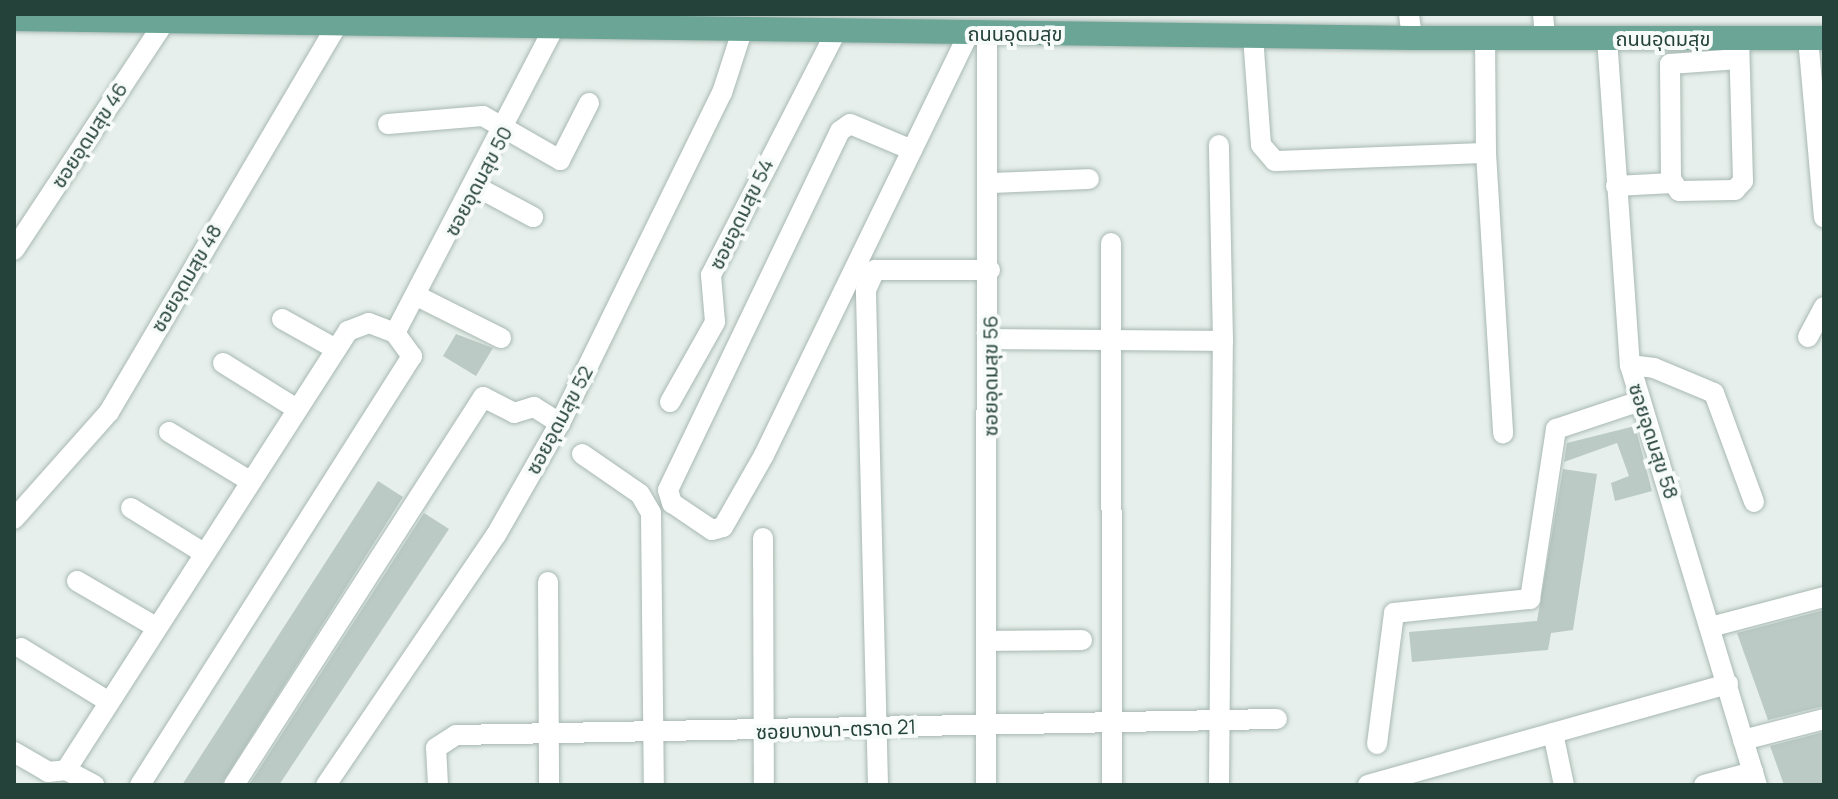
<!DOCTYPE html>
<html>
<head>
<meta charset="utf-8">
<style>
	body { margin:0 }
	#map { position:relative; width:1838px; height:799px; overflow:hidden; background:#e6efeb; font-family:Manrope,"Noto Sans Thai",sans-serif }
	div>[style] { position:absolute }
	.building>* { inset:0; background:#bbcac4 }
	.roads { filter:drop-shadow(0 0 2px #a8b8b2) drop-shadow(0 0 2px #a8b8b2) }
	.minor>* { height:20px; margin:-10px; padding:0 10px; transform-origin:10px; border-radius:10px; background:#fff }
	.major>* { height:24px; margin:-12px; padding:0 12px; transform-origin:12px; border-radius:12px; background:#6aa596 }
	span { translate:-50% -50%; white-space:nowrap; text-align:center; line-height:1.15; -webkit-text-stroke:8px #f7fbf9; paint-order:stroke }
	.street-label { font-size:20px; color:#24423a }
	.frame { position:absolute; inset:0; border:16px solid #24423a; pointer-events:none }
</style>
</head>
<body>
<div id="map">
	<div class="building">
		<i style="clip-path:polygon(456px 334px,493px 348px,476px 376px,443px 356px)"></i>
		<i style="clip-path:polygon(1635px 426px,1652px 491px,1615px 501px,1611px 483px,1629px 476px,1617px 443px,1564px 462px,1567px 443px)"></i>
		<i style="clip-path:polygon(1563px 469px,1597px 474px,1573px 630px,1551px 633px,1548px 650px,1412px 662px,1409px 632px,1537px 621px)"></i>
		<i style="clip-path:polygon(378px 481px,403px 497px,221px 785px,182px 785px)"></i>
		<i style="clip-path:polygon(424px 513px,449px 529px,279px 785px,249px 785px)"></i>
		<i style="clip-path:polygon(1824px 610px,1824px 706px,1768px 720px,1737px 633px)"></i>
		<i style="clip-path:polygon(1824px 732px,1824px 785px,1784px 785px,1770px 746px)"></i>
	</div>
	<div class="roads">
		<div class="minor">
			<i style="left:1409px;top:14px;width:24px;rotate:83deg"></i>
			<i style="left:1543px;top:14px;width:24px;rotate:85deg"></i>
			<i style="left:1253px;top:36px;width:109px;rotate:85.8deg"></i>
			<i style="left:1261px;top:145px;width:21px;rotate:49deg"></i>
			<i style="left:1275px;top:161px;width:211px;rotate:-2.2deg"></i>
			<i style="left:1486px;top:153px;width:115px;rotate:-90.5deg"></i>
			<i style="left:1607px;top:38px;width:328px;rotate:86deg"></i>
			<i style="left:1630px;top:365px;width:439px;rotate:73.2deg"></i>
			<i style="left:1739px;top:38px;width:143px;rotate:88.4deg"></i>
			<i style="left:1743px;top:181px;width:12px;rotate:132deg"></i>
			<i style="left:1735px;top:190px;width:56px;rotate:179deg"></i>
			<i style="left:1679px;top:191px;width:14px;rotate:-124deg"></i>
			<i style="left:1671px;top:179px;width:115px;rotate:-90.5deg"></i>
			<i style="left:1670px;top:64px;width:69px;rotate:-4.1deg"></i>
			<i style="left:1808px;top:38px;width:180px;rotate:84.9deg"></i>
			<i style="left:388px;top:124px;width:95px;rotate:-4.8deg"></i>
			<i style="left:483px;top:116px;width:89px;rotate:29.7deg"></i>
			<i style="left:560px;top:160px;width:64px;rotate:-63deg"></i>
			<i style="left:912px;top:150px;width:67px;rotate:-157.2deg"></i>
			<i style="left:850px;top:124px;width:12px;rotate:145deg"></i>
			<i style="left:840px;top:131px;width:398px;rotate:115.6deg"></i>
			<i style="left:668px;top:490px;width:14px;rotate:73deg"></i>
			<i style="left:672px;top:503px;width:48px;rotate:34deg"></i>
			<i style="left:712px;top:530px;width:11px;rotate:-15deg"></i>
			<i style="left:723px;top:527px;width:83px;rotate:-60.3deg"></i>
			<i style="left:764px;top:455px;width:469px;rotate:-64.1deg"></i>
			<i style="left:1486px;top:153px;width:281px;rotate:86.5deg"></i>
			<i style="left:990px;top:183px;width:99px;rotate:-2.3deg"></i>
			<i style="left:475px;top:186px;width:66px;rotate:28.1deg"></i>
			<i style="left:1616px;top:186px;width:56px;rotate:-3.1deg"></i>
			<i style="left:1111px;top:243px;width:542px;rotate:89.89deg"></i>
			<i style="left:14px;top:250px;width:274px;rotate:-56.6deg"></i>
			<i style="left:417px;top:296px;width:94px;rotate:26.6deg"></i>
			<i style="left:282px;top:319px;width:62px;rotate:29.1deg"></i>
			<i style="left:395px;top:333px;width:346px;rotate:-62.5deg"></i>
			<i style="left:1808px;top:337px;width:34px;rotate:-62deg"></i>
			<i style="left:991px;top:339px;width:232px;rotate:0.5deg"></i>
			<i style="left:1223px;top:341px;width:196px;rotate:-91.2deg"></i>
			<i style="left:223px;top:363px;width:87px;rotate:31.9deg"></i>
			<i style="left:1630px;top:365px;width:24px;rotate:7deg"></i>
			<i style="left:1654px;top:368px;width:65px;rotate:22.6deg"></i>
			<i style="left:1714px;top:393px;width:116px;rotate:69.8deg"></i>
			<i style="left:670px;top:402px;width:92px;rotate:-60.6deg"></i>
			<i style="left:715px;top:322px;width:47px;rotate:-94.9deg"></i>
			<i style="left:711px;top:275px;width:276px;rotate:-62.8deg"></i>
			<i style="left:169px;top:432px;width:95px;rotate:31.2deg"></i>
			<i style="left:582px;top:454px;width:70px;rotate:34.6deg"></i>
			<i style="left:640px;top:494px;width:22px;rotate:60deg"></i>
			<i style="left:651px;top:513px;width:272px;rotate:89.4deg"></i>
			<i style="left:131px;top:508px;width:86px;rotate:31.7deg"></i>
			<i style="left:14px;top:519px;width:143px;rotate:-48.4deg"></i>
			<i style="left:109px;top:412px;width:453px;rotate:-59.5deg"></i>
			<i style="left:763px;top:538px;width:247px;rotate:89.8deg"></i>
			<i style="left:77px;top:581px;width:91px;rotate:30.2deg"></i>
			<i style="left:548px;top:582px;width:203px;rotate:89.7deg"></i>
			<i style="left:1714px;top:626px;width:114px;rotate:-14.8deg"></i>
			<i style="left:989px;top:641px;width:93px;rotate:-0.6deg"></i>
			<i style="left:21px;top:648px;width:103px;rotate:31.5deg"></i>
			<i style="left:1553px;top:733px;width:53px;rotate:78.1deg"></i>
			<i style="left:1743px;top:740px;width:84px;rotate:-14.5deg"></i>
			<i style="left:1377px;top:744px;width:132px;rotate:-82.6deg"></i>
			<i style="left:1394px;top:613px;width:137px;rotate:-5.9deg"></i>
			<i style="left:1530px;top:599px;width:172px;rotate:-81.3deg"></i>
			<i style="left:1556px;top:429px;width:89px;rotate:-18.4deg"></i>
			<i style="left:14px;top:752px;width:39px;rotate:30deg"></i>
			<i style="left:48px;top:772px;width:18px;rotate:-6deg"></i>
			<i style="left:66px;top:770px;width:522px;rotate:-57.28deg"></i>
			<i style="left:348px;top:331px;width:22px;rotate:-21deg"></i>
			<i style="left:369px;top:323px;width:28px;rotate:21deg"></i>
			<i style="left:395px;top:333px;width:29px;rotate:54deg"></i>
			<i style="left:412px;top:356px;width:508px;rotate:122.38deg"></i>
			<i style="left:66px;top:770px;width:32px;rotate:28deg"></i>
			<i style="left:234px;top:785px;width:461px;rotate:-57.3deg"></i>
			<i style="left:483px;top:397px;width:35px;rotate:27deg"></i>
			<i style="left:514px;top:413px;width:21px;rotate:-17deg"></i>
			<i style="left:534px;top:407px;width:31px;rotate:32deg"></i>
			<i style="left:326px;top:785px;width:302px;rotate:-55.8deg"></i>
			<i style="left:496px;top:535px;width:129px;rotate:-60.3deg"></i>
			<i style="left:560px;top:423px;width:368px;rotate:-63.9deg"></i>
			<i style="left:722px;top:93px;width:68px;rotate:-72.1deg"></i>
			<i style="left:438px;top:785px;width:37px;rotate:-93deg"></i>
			<i style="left:436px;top:748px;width:24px;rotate:-33deg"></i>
			<i style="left:456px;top:735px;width:821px;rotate:-1.12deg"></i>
			<i style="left:878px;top:785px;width:495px;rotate:-91.4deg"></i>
			<i style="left:866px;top:290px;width:22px;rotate:-66deg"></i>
			<i style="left:875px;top:270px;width:115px"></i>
			<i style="left:986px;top:785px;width:752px;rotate:-89.92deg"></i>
			<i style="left:1219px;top:785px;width:444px;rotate:-89.5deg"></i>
			<i style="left:1368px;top:785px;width:374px;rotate:-15.7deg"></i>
			<i style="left:1704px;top:785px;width:51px;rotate:-14.9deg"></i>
		</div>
		<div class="major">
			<i style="left:14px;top:19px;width:1398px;rotate:0.78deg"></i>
			<i style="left:1412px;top:38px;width:412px"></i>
		</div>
	</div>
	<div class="street-label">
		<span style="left:1015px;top:33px">ถนนอุดมสุข</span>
		<span style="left:1663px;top:38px">ถนนอุดมสุข</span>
		<span style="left:89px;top:135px;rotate:-57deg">ซอยอุดมสุข 46</span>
		<span style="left:478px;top:181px;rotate:-62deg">ซอยอุดมสุข 50</span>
		<span style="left:741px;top:214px;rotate:-64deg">ซอยอุดมสุข 54</span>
		<span style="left:186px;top:278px;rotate:-60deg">ซอยอุดมสุข 48</span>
		<span style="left:990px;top:376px;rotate:-90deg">ซอยอุดมสุข 56</span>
		<span style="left:559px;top:420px;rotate:-62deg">ซอยอุดมสุข 52</span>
		<span style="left:1654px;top:441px;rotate:72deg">ซอยอุดมสุข 58</span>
		<span style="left:836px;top:729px;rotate:-2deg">ซอยบางนา-ตราด 21</span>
	</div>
	<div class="frame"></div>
</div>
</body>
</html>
